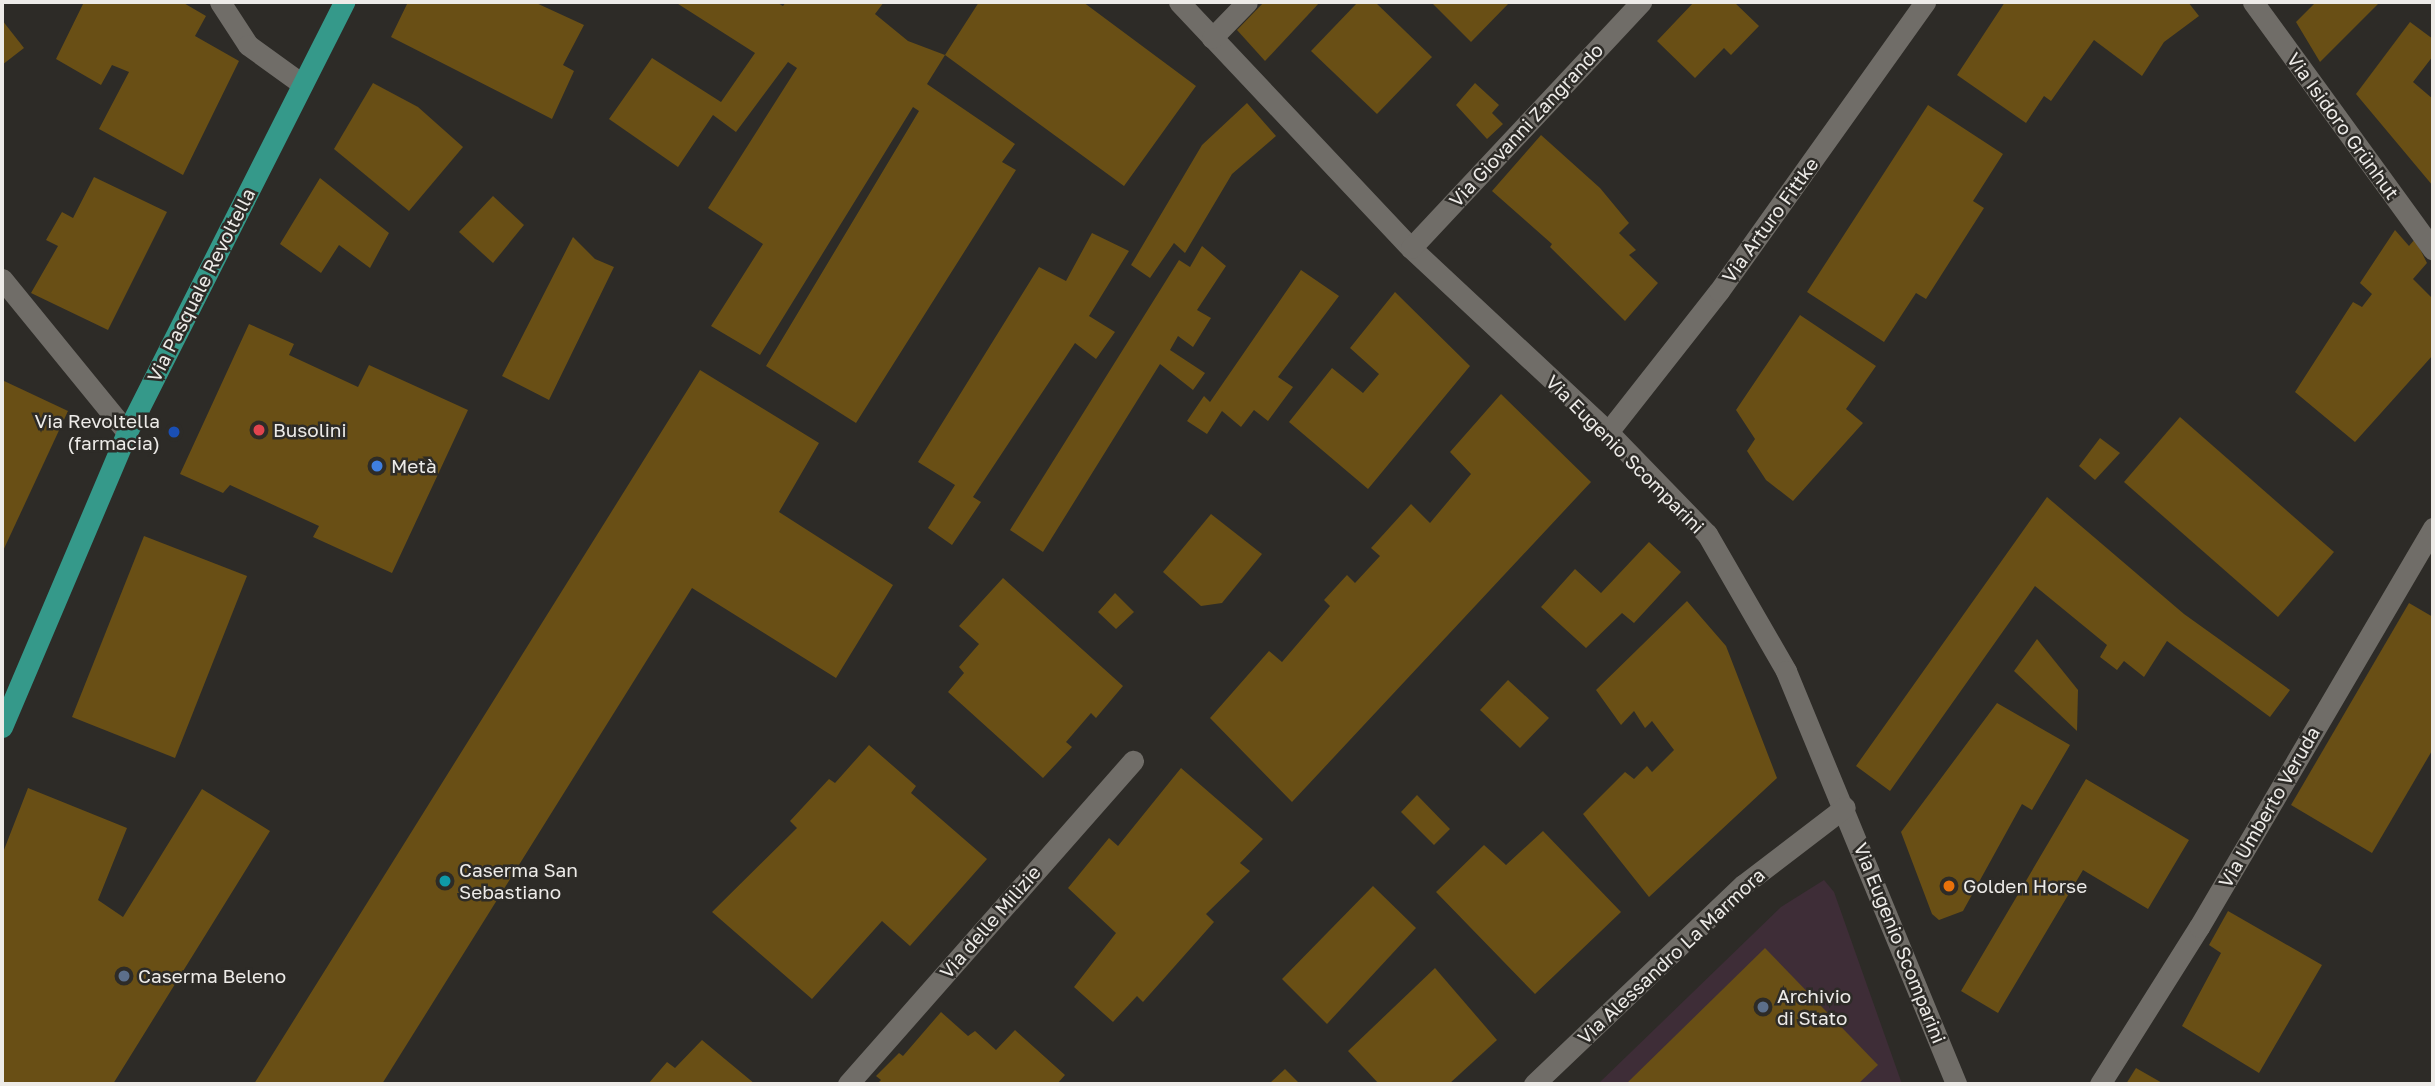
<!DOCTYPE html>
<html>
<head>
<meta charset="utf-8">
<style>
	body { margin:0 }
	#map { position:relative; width:2435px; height:1086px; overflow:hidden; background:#2d2b27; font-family:"Golos Text",sans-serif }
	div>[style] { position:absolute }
	.commercial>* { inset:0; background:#3e2d37 }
	.building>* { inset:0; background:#694f15 }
	.minor>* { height:21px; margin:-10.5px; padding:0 10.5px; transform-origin:10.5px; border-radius:10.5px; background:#706d68 }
	.major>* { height:21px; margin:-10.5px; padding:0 10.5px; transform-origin:10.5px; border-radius:10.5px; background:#35998a }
	.dots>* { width:19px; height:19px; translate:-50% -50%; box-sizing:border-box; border:4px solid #2d2b27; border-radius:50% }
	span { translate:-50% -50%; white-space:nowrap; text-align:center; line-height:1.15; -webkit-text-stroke:5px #2d2b27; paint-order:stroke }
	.street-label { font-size:19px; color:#edebe8 }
	.poi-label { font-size:19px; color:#edebe8 }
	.right { translate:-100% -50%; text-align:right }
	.left { translate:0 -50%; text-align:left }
	.frame { position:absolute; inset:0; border:4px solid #edebe8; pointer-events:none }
</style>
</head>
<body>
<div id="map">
	<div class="commercial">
		<i style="clip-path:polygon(1824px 880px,1834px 892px,1902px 1084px,1598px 1084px,1781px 907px)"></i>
	</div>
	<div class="building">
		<i style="clip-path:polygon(84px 2px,182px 2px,206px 16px,195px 36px,239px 61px,183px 175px,99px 129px,129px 72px,112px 65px,101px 85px,56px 59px)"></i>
		<i style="clip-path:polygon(408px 2px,534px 2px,584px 25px,563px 65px,574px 71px,552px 119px,391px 37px)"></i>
		<i style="clip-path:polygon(675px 2px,776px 2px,783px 6px,786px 2px,884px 2px,875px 14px,908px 41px,945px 55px,979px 2px,1083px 2px,1196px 86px,1124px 186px,945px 55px,927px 84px,1015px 144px,1002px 162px,1016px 170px,856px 423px,766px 366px,919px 111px,913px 107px,760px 355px,711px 326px,763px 244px,708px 208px,797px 68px,788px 62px,736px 132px,713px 115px,678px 167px,609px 119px,652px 58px,721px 102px,755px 53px)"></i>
		<i style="clip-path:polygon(1264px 2px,1320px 2px,1265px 61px,1237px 30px)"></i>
		<i style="clip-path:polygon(1358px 2px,1375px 2px,1432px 57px,1377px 114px,1311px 51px)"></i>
		<i style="clip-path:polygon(1431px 2px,1510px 2px,1471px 42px)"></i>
		<i style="clip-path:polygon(1694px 2px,1734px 2px,1759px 26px,1731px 55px,1724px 48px,1695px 78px,1657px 41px)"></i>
		<i style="clip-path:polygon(2005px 2px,2188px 2px,2199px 16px,2164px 42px,2142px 76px,2094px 40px,2051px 101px,2044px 96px,2026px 123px,1957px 75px)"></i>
		<i style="clip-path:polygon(2316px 2px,2380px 2px,2320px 62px,2296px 22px)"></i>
		<i style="clip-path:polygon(2px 20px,24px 48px,2px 65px)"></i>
		<i style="clip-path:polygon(2410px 22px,2433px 39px,2433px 56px,2413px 82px,2433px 99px,2433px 186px,2356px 94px)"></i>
		<i style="clip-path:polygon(373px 83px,418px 107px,463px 147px,409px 211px,334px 149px)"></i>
		<i style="clip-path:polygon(1475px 83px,1499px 105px,1492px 113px,1503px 124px,1487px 139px,1456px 105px)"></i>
		<i style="clip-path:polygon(1247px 103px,1276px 136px,1232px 174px,1185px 253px,1174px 243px,1150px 278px,1131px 265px,1202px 145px)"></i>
		<i style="clip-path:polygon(1928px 105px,2003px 154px,1973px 201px,1984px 208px,1926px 299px,1916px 293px,1884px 342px,1807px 292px)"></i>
		<i style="clip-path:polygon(1541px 135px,1600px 188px,1629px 223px,1619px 233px,1636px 250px,1629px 255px,1658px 283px,1625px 321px,1550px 247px,1552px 244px,1492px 191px)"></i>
		<i style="clip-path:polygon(94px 177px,167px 212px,108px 330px,31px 293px,58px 246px,46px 240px,62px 212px,73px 218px)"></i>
		<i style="clip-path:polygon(320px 178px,389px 233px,370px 268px,339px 245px,321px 273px,280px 244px)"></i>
		<i style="clip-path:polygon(493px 196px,524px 225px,493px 263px,459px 232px)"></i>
		<i style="clip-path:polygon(2395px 230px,2409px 246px,2415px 239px,2427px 263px,2413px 279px,2433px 299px,2433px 355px,2355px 442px,2295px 392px,2353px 302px,2362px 307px,2372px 294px,2360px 283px)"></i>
		<i style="clip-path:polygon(1092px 233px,1129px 251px,1089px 316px,1115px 332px,1096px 359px,1075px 343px,973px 497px,981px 502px,952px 545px,928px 528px,955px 485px,918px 462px,1039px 267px,1066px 281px)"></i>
		<i style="clip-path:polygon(573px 237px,595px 259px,614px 267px,549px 400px,502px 376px)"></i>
		<i style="clip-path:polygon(1202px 246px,1226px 266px,1197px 310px,1211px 318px,1193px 347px,1178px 336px,1170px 350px,1205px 373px,1193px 390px,1160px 364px,1043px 552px,1010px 530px,1179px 260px,1190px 267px)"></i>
		<i style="clip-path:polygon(1301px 270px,1339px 296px,1278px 377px,1293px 387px,1268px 421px,1254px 410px,1241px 427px,1222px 411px,1207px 434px,1187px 421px,1204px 396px,1210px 402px)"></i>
		<i style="clip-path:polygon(1395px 292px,1470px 366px,1368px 489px,1289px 422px,1332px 368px,1363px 393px,1379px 374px,1350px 348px)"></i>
		<i style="clip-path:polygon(1800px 315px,1876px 366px,1846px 409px,1863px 423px,1793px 501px,1766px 480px,1747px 451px,1755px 439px,1736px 410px)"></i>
		<i style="clip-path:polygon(249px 324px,294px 344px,289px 355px,358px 387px,369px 365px,468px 410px,392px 573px,313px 537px,319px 526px,230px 485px,223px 493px,180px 474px)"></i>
		<i style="clip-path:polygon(700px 370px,819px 443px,779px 512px,893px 585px,836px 678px,692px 588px,382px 1084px,254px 1084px)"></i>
		<i style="clip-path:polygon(2px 380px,68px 411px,2px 553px)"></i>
		<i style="clip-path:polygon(1501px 394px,1591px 482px,1292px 802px,1210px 718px,1269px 651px,1282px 662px,1330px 606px,1324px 600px,1347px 575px,1355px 583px,1380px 556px,1371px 548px,1411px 504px,1430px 523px,1471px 474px,1450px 452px)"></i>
		<i style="clip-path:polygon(2180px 417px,2334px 552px,2278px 617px,2124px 482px)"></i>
		<i style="clip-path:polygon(2100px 438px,2120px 453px,2095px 480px,2079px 466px)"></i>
		<i style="clip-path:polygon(2047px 497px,2184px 614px,2290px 690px,2270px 717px,2167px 641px,2144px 677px,2124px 661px,2117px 670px,2100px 657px,2107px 645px,2035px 586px,1890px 791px,1856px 766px)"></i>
		<i style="clip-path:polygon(1211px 514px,1262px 554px,1222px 603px,1201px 606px,1163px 572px)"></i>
		<i style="clip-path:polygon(144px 536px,247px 576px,175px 758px,72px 717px)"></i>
		<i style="clip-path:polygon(1649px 542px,1681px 572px,1634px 623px,1622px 613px,1586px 648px,1541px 607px,1575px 569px,1601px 593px)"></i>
		<i style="clip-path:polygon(1003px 578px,1123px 686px,1096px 718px,1091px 713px,1066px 742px,1072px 747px,1043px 778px,948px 692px,964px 673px,959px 667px,979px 644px,959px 626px)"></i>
		<i style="clip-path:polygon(1115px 593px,1134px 612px,1116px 629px,1098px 612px)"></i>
		<i style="clip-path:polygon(1687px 601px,1726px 646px,1777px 778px,1649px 897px,1583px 814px,1625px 772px,1634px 779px,1647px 766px,1652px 772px,1674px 750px,1652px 721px,1645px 728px,1634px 711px,1621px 725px,1596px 690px)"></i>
		<i style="clip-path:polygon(2409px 603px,2433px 617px,2433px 749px,2372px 853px,2291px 805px)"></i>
		<i style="clip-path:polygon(2037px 639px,2078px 690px,2077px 731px,2014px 671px)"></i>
		<i style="clip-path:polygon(1508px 680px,1549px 718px,1520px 748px,1480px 710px)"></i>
		<i style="clip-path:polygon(1997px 703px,2070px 745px,2032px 810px,2022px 804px,1963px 911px,1939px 920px,1932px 914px,1901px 832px)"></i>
		<i style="clip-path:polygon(869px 745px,916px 786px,911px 793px,987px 859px,910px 946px,882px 921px,812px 999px,712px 912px,797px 828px,790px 821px,829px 779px,835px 783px)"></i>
		<i style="clip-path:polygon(1181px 768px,1263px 839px,1240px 863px,1250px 871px,1206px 914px,1214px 922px,1143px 1002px,1137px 996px,1113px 1022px,1074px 987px,1116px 933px,1068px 888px,1109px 838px,1118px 846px)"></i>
		<i style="clip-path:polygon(2086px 779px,2189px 840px,2148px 909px,2083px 870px,1998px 1013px,1961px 991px)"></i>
		<i style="clip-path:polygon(28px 788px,127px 828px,98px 900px,123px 917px,202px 789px,270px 831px,113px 1084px,2px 1084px,2px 855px)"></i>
		<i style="clip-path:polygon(1417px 795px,1450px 829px,1434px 845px,1401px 812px)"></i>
		<i style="clip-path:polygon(1543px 831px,1621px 912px,1535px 994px,1436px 892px,1484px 845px,1506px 865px)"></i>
		<i style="clip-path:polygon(1373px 886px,1416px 928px,1327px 1024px,1282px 979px)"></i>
		<i style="clip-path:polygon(2228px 911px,2322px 965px,2259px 1073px,2182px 1026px,2221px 953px,2209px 945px)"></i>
		<i style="clip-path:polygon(1765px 948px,1878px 1065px,1858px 1084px,1626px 1084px)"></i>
		<i style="clip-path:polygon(1435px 968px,1497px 1040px,1449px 1084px,1379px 1084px,1348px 1051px)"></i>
		<i style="clip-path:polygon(941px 1012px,968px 1036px,975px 1031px,996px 1050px,1015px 1030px,1065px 1075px,1057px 1084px,877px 1084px,881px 1080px,876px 1076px,899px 1053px,903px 1056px)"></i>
		<i style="clip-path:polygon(702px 1040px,755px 1084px,648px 1084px,667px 1062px,675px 1068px)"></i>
		<i style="clip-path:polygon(2136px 1068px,2164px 1084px,2126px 1084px)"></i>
		<i style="clip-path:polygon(1285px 1069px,1300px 1084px,1269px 1084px)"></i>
	</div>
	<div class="minor">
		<i style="left:220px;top:2px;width:51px;rotate:56.9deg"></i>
		<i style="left:248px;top:45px;width:67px;rotate:35.8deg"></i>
		<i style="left:1179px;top:2px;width:338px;rotate:46.7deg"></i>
		<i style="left:1411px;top:248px;width:270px;rotate:43deg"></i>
		<i style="left:1608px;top:432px;width:142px;rotate:45.9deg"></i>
		<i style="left:1707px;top:534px;width:158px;rotate:60deg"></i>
		<i style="left:1786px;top:671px;width:447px;rotate:67.6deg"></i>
		<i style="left:2253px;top:2px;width:306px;rotate:54deg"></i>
		<i style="left:1212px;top:38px;width:50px;rotate:-45.8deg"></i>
		<i style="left:1411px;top:248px;width:337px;rotate:-46.9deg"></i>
		<i style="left:2px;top:279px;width:198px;rotate:50.8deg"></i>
		<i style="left:1608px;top:432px;width:179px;rotate:-51.8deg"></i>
		<i style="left:1719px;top:291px;width:355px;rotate:-54.5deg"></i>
		<i style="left:848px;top:1084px;width:431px;rotate:-48.6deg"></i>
		<i style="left:1534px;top:1084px;width:289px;rotate:-43.6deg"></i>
		<i style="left:1743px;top:885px;width:128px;rotate:-37.4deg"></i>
		<i style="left:2100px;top:1084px;width:186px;rotate:-57.8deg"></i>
		<i style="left:2199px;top:927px;width:463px;rotate:-59.6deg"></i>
	</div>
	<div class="major">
		<i style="left:2px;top:727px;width:320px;rotate:-67deg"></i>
		<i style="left:127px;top:432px;width:482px;rotate:-63.2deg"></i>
	</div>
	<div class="dots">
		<i style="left:259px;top:430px;background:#e0444e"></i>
		<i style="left:174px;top:432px;background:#1a4fb4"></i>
		<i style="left:377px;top:466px;background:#3f7fe0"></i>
		<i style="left:445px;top:881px;background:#0f9aa8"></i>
		<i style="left:1949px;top:886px;background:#e8710a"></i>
		<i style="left:124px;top:976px;background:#5c6f8a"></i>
		<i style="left:1763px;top:1007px;background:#5c6f8a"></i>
	</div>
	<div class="street-label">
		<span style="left:1526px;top:125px;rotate:-47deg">Via Giovanni Zangrando</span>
		<span style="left:2343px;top:126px;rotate:54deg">Via Isidoro Grünhut</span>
		<span style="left:1770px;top:220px;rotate:-54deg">Via Arturo Fittke</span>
		<span style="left:201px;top:285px;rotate:-63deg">Via Pasquale Revoltella</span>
		<span style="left:1625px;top:454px;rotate:45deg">Via Eugenio Scomparini</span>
		<span style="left:2269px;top:807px;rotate:-60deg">Via Umberto Veruda</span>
		<span style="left:990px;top:922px;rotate:-49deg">Via delle Milizie</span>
		<span style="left:1900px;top:943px;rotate:68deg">Via Eugenio Scomparini</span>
		<span style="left:1671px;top:956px;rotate:-43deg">Via Alessandro La Marmora</span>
	</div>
	<div class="poi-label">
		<span class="right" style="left:160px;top:432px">Via Revoltella<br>(farmacia)</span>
		<span class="left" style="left:273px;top:430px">Busolini</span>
		<span class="left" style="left:391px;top:466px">Metà</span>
		<span class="left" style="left:459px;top:881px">Caserma San<br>Sebastiano</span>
		<span class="left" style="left:1963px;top:886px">Golden Horse</span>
		<span class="left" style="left:138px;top:976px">Caserma Beleno</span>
		<span class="left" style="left:1777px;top:1007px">Archivio<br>di Stato</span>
	</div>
	<div class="frame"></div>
</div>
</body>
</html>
